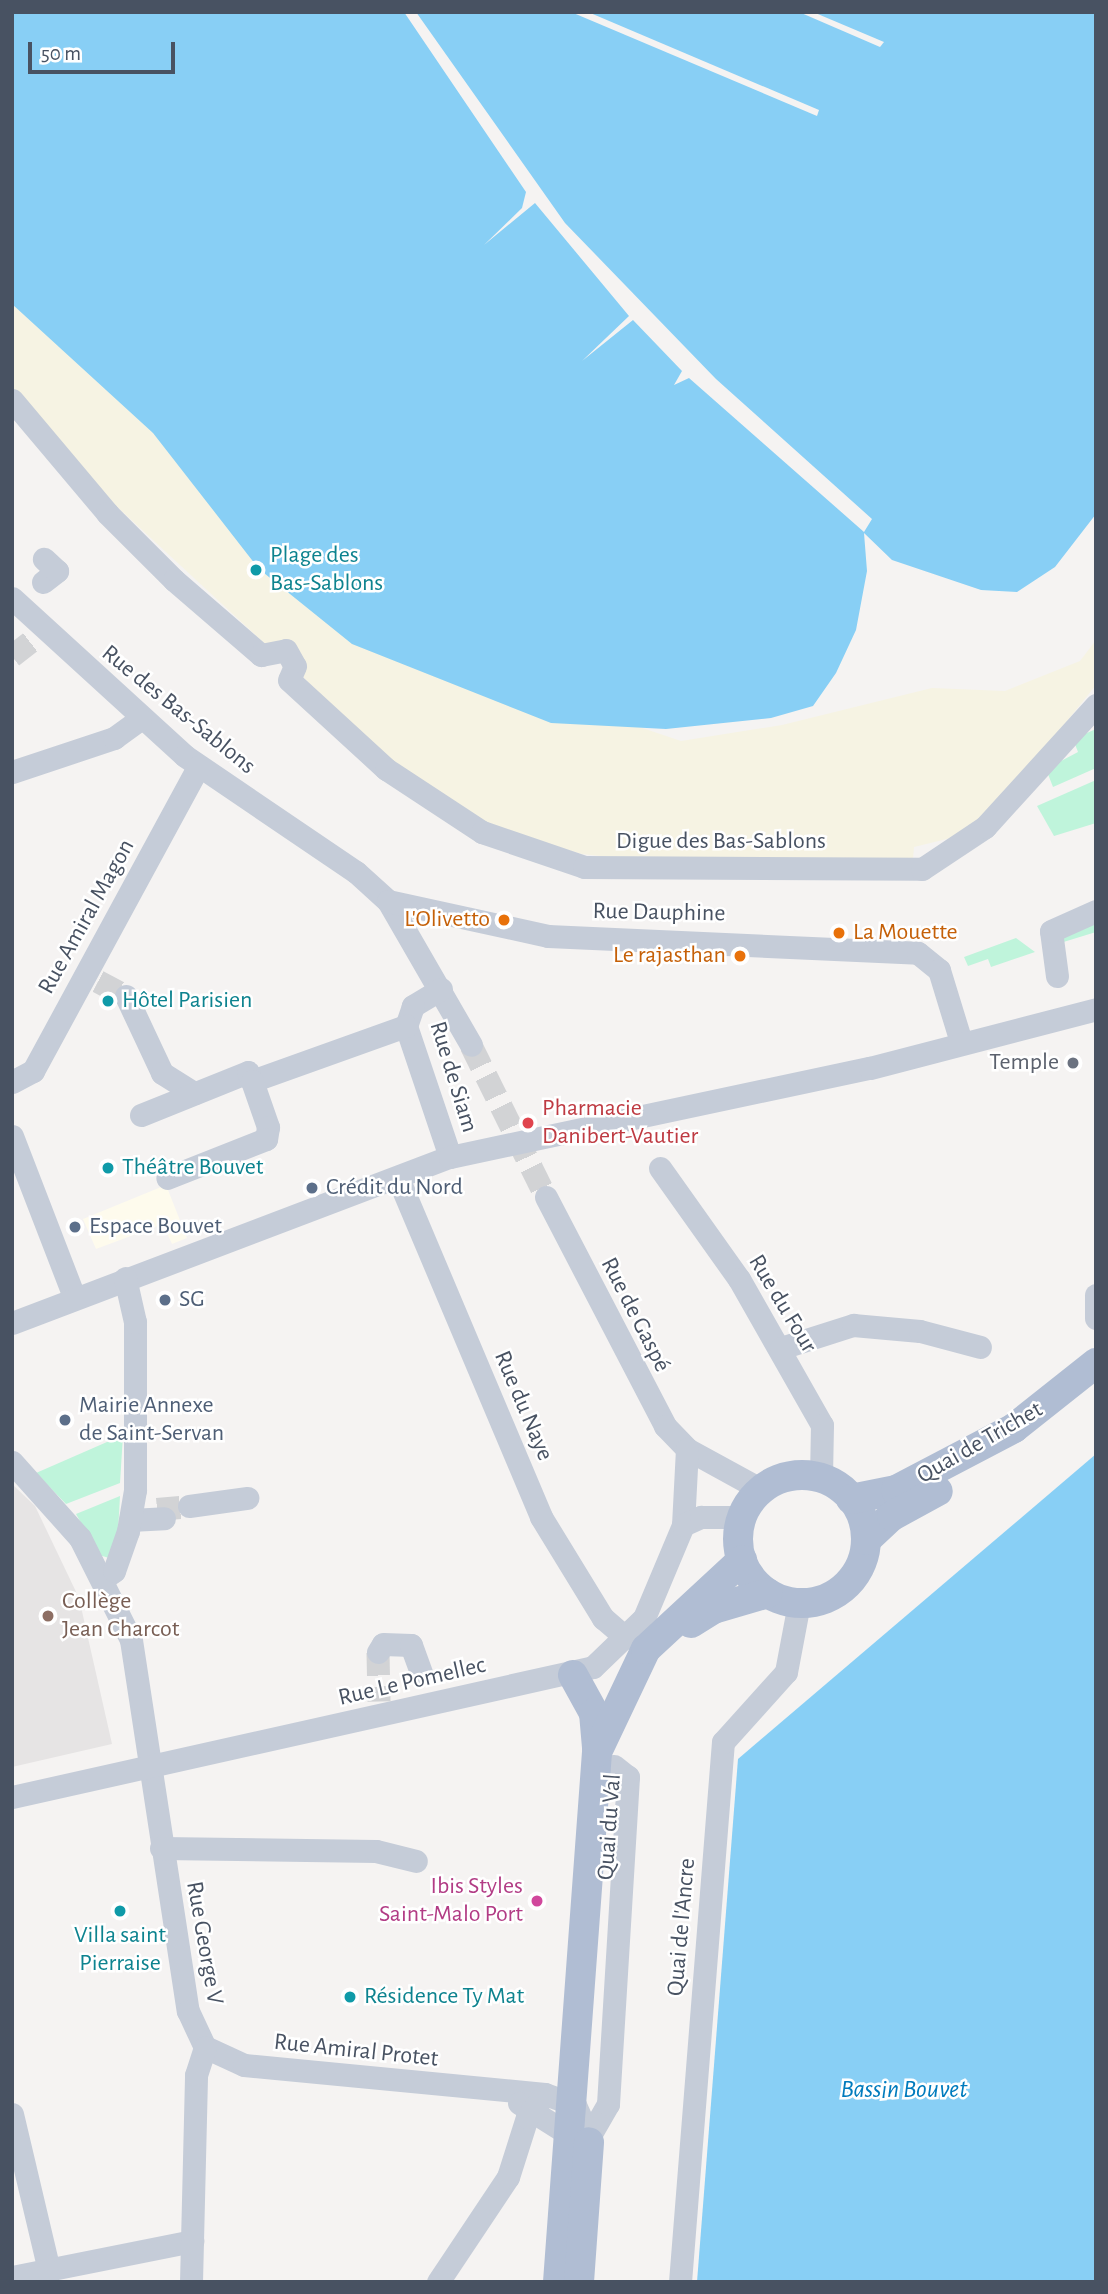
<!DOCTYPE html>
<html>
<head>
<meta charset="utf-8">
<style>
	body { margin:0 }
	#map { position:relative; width:1108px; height:2294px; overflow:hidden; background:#f5f3f2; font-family:"Alegreya Sans",sans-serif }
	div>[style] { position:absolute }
	.commercial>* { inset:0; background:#fefbed }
	.education>* { inset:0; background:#e6e4e4 }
	.green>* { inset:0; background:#bff4db }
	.sand>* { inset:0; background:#f6f3e3 }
	.water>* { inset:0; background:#88cff5 }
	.pier>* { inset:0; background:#f5f3f2 }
	.minor-tunnel>* { height:23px; margin-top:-11.5px; transform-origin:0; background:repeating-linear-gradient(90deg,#d2d3d5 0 23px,transparent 0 34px) }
	.minor>* { height:23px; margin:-11.5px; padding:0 11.5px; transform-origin:11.5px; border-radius:11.5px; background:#c5ccd8 }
	.major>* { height:30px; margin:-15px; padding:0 15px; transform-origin:15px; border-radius:15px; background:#b0bdd3 }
	.major>.ring { margin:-15px; padding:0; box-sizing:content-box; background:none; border:30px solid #b0bdd3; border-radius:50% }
	.dots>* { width:19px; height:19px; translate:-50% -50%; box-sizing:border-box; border:4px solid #fff; border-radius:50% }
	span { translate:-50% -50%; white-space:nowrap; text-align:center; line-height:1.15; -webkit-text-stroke:5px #fff; paint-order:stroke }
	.culture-label { font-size:24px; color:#0d838f }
	.left { translate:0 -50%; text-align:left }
	.street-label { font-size:24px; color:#485262 }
	.food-label { font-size:24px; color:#c56008 }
	.right { translate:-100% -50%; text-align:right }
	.worship-label { font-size:24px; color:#5b616d }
	.health-label { font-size:24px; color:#be3a42 }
	.service-label { font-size:24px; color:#4e5e75 }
	.education-label { font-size:24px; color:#785e54 }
	.hotel-label { font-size:24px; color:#b23c85 }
	.water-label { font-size:26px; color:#007bbd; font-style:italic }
	.frame { position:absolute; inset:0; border:14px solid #485262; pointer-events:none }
	.scale { position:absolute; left:28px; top:42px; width:147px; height:32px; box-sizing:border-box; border:4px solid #485262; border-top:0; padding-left:9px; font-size:21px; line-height:24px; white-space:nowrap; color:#485262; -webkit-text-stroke:5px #fff; paint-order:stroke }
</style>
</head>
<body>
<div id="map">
	<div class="commercial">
		<i style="clip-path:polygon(166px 1185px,187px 1238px,172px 1244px,163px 1224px,96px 1249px,83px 1219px)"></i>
	</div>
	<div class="education">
		<i style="clip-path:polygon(12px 1484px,35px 1506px,79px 1598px,112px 1744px,12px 1767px)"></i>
	</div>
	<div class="green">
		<i style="clip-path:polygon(1096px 729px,1096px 768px,1053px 787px,1046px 769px,1078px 752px,1073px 739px)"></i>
		<i style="clip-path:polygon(1096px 780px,1096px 823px,1054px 836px,1037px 806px)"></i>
		<i style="clip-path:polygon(1096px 919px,1096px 932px,1057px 944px,1059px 936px)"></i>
		<i style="clip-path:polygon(1016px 938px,1035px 952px,991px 967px,988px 959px,968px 966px,964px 957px)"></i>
		<i style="clip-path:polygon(123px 1435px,120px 1483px,66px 1504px,36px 1473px)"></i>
		<i style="clip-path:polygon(120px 1496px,117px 1550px,109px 1558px,99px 1555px,76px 1514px)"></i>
	</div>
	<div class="sand">
		<i style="clip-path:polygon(12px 276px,562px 701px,681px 741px,782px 725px,932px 688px,1005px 691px,1080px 661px,1096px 640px,1096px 685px,994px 812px,959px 836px,914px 847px,913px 859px,619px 858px,582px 854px,492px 828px,393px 764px,304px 678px,298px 649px,264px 643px,85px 477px,12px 389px)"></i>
	</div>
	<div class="water">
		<i style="clip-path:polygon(12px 12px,404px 12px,526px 192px,522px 208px,484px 245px,535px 203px,629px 316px,582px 361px,633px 320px,682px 371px,674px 385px,689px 378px,864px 532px,872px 519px,716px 379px,565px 223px,416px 12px,1096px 12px,1096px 514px,1055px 567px,1017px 592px,981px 590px,892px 560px,864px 533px,867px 571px,856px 630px,836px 673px,813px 706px,771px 718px,666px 729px,551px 723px,352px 644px,259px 569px,153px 433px,12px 304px)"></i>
		<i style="clip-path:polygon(1096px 1454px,1096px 2282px,697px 2282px,738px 1759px)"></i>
	</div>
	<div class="pier">
		<i style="clip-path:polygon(588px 12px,819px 110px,817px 116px,571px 12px)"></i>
		<i style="clip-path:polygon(799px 12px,813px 12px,884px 42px,880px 47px)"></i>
	</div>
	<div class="minor-tunnel">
		<i style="left:12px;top:656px;width:24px;rotate:-38deg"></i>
		<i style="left:98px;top:981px;width:32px;rotate:28deg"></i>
		<i style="left:471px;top:1045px;width:169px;rotate:63.7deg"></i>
		<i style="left:157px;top:1509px;width:32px;rotate:-5deg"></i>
		<i style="left:378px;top:1652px;width:49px;rotate:88.8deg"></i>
	</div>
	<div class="minor">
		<i style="left:12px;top:400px;width:148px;rotate:49.9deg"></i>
		<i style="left:107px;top:513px;width:95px;rotate:45deg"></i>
		<i style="left:174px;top:580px;width:115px;rotate:40.8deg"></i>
		<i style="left:261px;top:655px;width:25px;rotate:-11deg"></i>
		<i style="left:286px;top:650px;width:18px;rotate:61deg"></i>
		<i style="left:295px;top:666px;width:15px;rotate:113deg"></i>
		<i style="left:289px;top:680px;width:132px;rotate:42.5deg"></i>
		<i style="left:386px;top:769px;width:115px;rotate:33.3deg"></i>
		<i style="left:482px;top:832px;width:108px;rotate:18.9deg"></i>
		<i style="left:584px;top:867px;width:338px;rotate:0.3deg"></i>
		<i style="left:922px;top:869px;width:76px;rotate:-33.7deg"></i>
		<i style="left:985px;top:827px;width:165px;rotate:-47.7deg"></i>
		<i style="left:43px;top:582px;width:18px;rotate:-38deg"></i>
		<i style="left:57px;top:571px;width:18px;rotate:-137deg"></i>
		<i style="left:12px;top:598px;width:234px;rotate:42.4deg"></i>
		<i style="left:185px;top:756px;width:207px;rotate:34.2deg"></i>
		<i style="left:356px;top:872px;width:43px;rotate:42.2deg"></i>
		<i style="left:388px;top:901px;width:166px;rotate:60deg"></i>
		<i style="left:12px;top:772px;width:108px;rotate:-18.4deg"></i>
		<i style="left:114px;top:738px;width:32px;rotate:-36deg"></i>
		<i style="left:388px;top:901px;width:164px;rotate:12.3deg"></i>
		<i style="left:548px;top:936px;width:370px;rotate:2.6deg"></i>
		<i style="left:918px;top:953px;width:27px;rotate:39deg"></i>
		<i style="left:939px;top:970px;width:75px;rotate:73deg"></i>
		<i style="left:1057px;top:976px;width:45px;rotate:-97.6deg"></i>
		<i style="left:1051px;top:931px;width:49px;rotate:-24deg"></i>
		<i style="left:441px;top:989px;width:33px;rotate:149deg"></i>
		<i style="left:413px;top:1006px;width:21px;rotate:109deg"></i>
		<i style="left:406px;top:1026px;width:138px;rotate:71.4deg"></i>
		<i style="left:126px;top:996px;width:85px;rotate:64.9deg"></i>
		<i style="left:162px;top:1073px;width:38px;rotate:32deg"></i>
		<i style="left:252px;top:1081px;width:164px;rotate:-19.7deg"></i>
		<i style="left:12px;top:1082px;width:24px;rotate:-28deg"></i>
		<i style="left:33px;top:1071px;width:346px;rotate:-61.5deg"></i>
		<i style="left:141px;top:1115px;width:115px;rotate:-21.9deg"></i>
		<i style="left:248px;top:1072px;width:10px;rotate:66deg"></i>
		<i style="left:252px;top:1081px;width:49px;rotate:70.8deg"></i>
		<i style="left:268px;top:1127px;width:12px;rotate:99deg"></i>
		<i style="left:266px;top:1139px;width:106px;rotate:158.5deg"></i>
		<i style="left:12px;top:1136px;width:173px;rotate:68.9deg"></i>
		<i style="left:660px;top:1168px;width:136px;rotate:54.6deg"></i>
		<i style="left:739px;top:1279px;width:168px;rotate:60.4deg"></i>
		<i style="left:822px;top:1425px;width:53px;rotate:91.1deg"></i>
		<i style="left:398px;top:1178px;width:368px;rotate:67.1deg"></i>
		<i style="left:541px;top:1517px;width:119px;rotate:58.5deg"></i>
		<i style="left:603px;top:1618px;width:30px;rotate:41deg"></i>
		<i style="left:546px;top:1197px;width:258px;rotate:62.5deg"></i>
		<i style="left:665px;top:1426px;width:32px;rotate:46deg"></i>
		<i style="left:687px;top:1449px;width:85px;rotate:28.7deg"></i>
		<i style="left:1096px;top:1295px;width:23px;rotate:90deg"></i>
		<i style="left:12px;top:1323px;width:468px;rotate:-20.8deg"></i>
		<i style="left:450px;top:1157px;width:429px;rotate:-12deg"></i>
		<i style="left:870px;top:1068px;width:234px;rotate:-14.6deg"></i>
		<i style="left:781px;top:1348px;width:76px;rotate:-17.7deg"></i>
		<i style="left:853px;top:1325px;width:67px;rotate:5.1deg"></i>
		<i style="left:920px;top:1331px;width:62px;rotate:14.9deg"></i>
		<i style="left:12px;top:1462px;width:102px;rotate:48.2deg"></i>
		<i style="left:80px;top:1538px;width:114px;rotate:63.4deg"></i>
		<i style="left:131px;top:1640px;width:375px;rotate:81.3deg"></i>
		<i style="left:188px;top:2011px;width:40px;rotate:65deg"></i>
		<i style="left:205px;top:2047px;width:43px;rotate:24.8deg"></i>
		<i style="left:244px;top:2065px;width:302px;rotate:5.5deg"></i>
		<i style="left:545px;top:2094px;width:32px;rotate:20deg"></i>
		<i style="left:575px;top:2105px;width:35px;rotate:66deg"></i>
		<i style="left:189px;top:1506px;width:59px;rotate:-7.9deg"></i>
		<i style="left:130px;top:1520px;width:34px;rotate:-3deg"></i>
		<i style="left:683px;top:1525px;width:76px;rotate:-87deg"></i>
		<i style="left:104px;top:1578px;width:12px;rotate:-35deg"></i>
		<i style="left:114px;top:1571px;width:42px;rotate:-70.7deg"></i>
		<i style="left:128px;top:1531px;width:42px;rotate:-80.3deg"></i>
		<i style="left:135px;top:1490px;width:168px;rotate:-90deg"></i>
		<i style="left:135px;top:1322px;width:45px;rotate:-102.8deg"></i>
		<i style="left:378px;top:1652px;width:9px;rotate:-58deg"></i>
		<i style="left:383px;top:1644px;width:28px;rotate:2deg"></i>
		<i style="left:411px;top:1645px;width:30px;rotate:70deg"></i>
		<i style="left:12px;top:1797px;width:595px;rotate:-12.61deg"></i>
		<i style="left:593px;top:1667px;width:71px;rotate:-43.9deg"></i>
		<i style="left:644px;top:1618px;width:101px;rotate:-67.2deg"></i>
		<i style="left:683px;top:1525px;width:20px;rotate:-24deg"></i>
		<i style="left:701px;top:1517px;width:42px"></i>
		<i style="left:161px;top:1848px;width:215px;rotate:0.8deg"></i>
		<i style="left:376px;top:1851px;width:41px;rotate:14deg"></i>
		<i style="left:519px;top:2103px;width:60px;rotate:32.1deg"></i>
		<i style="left:12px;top:2114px;width:160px;rotate:76.7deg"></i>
		<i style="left:589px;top:2137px;width:38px;rotate:-60deg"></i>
		<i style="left:608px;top:2104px;width:328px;rotate:-86.5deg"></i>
		<i style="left:628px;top:1777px;width:18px;rotate:-142deg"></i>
		<i style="left:12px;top:2277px;width:184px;rotate:-11.3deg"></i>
		<i style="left:191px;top:2282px;width:207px;rotate:-88.6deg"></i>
		<i style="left:196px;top:2075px;width:29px;rotate:-72deg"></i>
		<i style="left:438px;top:2282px;width:126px;rotate:-56.3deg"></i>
		<i style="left:508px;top:2177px;width:63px;rotate:-72.4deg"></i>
		<i style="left:527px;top:2117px;width:29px;rotate:-52deg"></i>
		<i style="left:680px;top:2282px;width:542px;rotate:-85.45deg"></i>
		<i style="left:723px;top:1742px;width:94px;rotate:-48deg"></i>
		<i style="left:786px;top:1672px;width:70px;rotate:-79.3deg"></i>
	</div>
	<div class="major">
		<i class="ring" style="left:738px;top:1475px;width:98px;height:98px"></i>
		<i style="left:851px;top:1499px;width:46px;rotate:-11.3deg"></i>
		<i style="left:896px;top:1490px;width:133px;rotate:-27.7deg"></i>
		<i style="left:1014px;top:1428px;width:105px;rotate:-38.4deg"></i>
		<i style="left:866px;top:1540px;width:35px;rotate:-43deg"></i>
		<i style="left:892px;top:1516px;width:52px;rotate:-28.5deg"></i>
		<i style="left:691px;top:1623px;width:26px;rotate:-32deg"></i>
		<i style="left:713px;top:1609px;width:57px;rotate:-16.2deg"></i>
		<i style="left:573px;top:1675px;width:43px;rotate:61.1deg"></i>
		<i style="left:594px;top:1713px;width:35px;rotate:85deg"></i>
		<i style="left:558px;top:2282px;width:531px;rotate:-85.79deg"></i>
		<i style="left:597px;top:1752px;width:114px;rotate:-64.6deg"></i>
		<i style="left:646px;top:1649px;width:131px;rotate:-42.8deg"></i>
		<i style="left:579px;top:2282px;width:140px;rotate:-85.9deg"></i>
	</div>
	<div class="dots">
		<i style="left:256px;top:570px;background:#0f9aa8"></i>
		<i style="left:504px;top:920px;background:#e8710a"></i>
		<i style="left:839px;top:933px;background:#e8710a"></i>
		<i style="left:740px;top:956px;background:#e8710a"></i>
		<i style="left:108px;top:1001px;background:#0f9aa8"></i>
		<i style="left:1073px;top:1063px;background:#6b7280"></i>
		<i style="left:528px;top:1123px;background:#e0444e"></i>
		<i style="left:108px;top:1168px;background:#0f9aa8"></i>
		<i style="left:312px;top:1188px;background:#5c6f8a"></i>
		<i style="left:75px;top:1227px;background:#5c6f8a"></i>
		<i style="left:165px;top:1300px;background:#5c6f8a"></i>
		<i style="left:65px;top:1420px;background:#5c6f8a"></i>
		<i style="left:48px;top:1616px;background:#8d6e63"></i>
		<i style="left:537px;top:1901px;background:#d1479c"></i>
		<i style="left:120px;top:1911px;background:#0f9aa8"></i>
		<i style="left:350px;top:1997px;background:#0f9aa8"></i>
	</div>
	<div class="culture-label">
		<span class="left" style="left:270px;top:570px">Plage des<br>Bas-Sablons</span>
		<span class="left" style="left:122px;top:1001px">Hôtel Parisien</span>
		<span class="left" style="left:122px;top:1168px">Théâtre Bouvet</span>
		<span style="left:120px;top:1950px">Villa saint<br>Pierraise</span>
		<span class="left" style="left:364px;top:1997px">Résidence Ty Mat</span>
	</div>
	<div class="street-label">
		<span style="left:178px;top:710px;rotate:39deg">Rue des Bas-Sablons</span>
		<span style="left:721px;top:842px">Digue des Bas-Sablons</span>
		<span style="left:659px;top:913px;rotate:1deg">Rue Dauphine</span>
		<span style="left:87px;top:917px;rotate:-61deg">Rue Amiral Magon</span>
		<span style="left:453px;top:1077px;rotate:73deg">Rue de Siam</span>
		<span style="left:782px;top:1304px;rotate:59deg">Rue du Four</span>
		<span style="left:635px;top:1315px;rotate:63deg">Rue de Gaspé</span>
		<span style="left:523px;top:1406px;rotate:67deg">Rue du Naye</span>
		<span style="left:980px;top:1443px;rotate:-30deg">Quai de Trichet</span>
		<span style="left:412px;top:1682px;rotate:-13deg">Rue Le Pomellec</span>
		<span style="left:610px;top:1827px;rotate:-86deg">Quai du Val</span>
		<span style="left:682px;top:1927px;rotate:-85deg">Quai de l'Ancre</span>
		<span style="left:204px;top:1943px;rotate:80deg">Rue George V</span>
		<span style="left:356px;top:2051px;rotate:6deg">Rue Amiral Protet</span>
	</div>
	<div class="food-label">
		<span class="right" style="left:490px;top:920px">L'Olivetto</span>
		<span class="left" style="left:853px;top:933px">La Mouette</span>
		<span class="right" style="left:726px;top:956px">Le rajasthan</span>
	</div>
	<div class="worship-label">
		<span class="right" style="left:1059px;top:1063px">Temple</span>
	</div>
	<div class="health-label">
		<span class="left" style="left:542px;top:1123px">Pharmacie<br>Danibert-Vautier</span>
	</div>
	<div class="service-label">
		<span class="left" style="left:326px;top:1188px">Crédit du Nord</span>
		<span class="left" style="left:89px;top:1227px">Espace Bouvet</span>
		<span class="left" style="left:179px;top:1300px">SG</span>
		<span class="left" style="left:79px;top:1420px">Mairie Annexe<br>de Saint-Servan</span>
	</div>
	<div class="education-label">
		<span class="left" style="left:62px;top:1616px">Collège<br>Jean Charcot</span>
	</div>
	<div class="hotel-label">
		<span class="right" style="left:523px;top:1901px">Ibis Styles<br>Saint-Malo Port</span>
	</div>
	<div class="water-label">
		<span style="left:904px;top:2090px">Bassin Bouvet</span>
	</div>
	<div class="frame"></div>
	<div class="scale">50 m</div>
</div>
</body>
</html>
